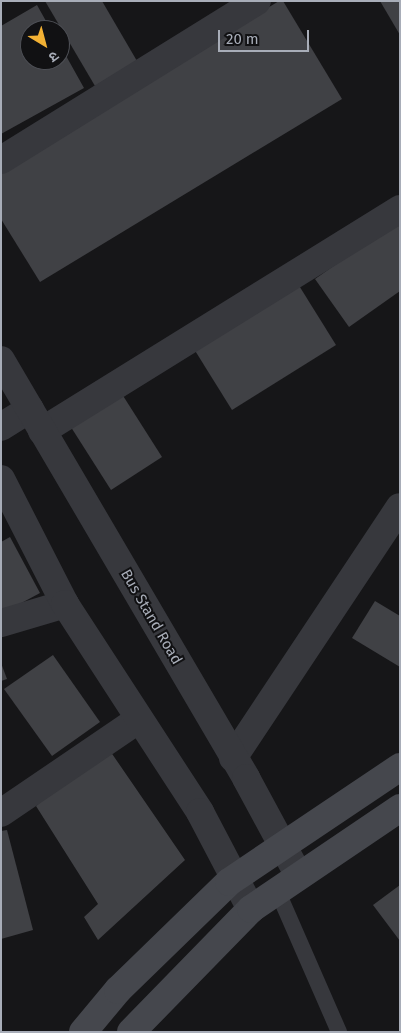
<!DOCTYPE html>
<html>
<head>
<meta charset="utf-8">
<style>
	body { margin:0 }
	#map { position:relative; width:401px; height:1033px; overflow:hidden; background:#161618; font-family:"Fira Sans","Noto Sans Devanagari",sans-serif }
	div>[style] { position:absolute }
	.building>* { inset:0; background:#404145 }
	.service>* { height:16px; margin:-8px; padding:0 8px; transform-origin:8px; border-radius:8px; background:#37383d }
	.minor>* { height:28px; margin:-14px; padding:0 14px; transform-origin:14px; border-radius:14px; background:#37383d }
	.tertiary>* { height:28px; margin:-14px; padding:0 14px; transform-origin:14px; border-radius:14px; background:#37383d }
	.secondary>* { height:28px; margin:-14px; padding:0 14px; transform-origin:14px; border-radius:14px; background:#45474d }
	span { translate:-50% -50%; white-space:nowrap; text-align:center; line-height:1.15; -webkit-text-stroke:4px #111113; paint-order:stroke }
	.street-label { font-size:15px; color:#a8adb8 }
	.frame { position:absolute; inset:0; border:2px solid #a8adb8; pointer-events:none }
	.north { position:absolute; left:20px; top:20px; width:50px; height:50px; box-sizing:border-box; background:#111113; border:1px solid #4d4f55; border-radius:50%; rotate:143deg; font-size:14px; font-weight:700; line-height:20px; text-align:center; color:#a8adb8 }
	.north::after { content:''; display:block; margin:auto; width:18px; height:22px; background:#f2b134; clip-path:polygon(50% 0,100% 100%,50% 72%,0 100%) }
	.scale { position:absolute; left:218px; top:30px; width:91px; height:22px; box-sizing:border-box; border:2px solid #a8adb8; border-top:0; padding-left:6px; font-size:15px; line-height:18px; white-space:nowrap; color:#a8adb8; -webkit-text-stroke:4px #111113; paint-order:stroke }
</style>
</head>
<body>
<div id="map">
	<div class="building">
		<i style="clip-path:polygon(45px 1px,102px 1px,137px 61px,95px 86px)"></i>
		<i style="clip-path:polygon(279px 1px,283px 1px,342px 99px,40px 282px,1px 219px,1px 171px)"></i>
		<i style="clip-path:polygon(380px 1px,400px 1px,400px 35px)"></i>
		<i style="clip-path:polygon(37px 5px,51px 30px,30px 30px,30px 60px,60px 60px,60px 45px,84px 88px,1px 134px,1px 26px)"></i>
		<i style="clip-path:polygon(396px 222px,400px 228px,400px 291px,349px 327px,315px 279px)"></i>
		<i style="clip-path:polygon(298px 284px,336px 345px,232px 410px,194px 349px)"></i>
		<i style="clip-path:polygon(120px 391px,162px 457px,111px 490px,69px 424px)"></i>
		<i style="clip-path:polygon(10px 537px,40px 593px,1px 614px,1px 542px)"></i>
		<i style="clip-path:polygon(375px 601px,400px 616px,400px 667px,352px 638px)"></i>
		<i style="clip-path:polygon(53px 655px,100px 722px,52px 756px,4px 689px)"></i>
		<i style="clip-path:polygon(1px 663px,7px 679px,1px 681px)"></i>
		<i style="clip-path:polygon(106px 745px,185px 860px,98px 940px,84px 917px,98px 904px,36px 806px)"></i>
		<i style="clip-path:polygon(7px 830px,33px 930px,1px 939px,1px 831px)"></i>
		<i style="clip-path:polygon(400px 885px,400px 941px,373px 905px)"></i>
	</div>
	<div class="service">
		<i style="left:277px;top:890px;width:155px;rotate:66.4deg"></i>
	</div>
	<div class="minor">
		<i style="left:1px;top:160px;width:301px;rotate:-31.8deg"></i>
		<i style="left:1px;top:427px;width:34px;rotate:-32deg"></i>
		<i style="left:42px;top:431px;width:421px;rotate:-31.8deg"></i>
		<i style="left:1px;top:623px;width:67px;rotate:-16.5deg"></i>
		<i style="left:233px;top:758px;width:301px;rotate:-56.4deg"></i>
		<i style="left:1px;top:813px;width:166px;rotate:-34.2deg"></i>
	</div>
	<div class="tertiary">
		<i style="left:1px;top:360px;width:485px;rotate:59.6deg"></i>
		<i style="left:246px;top:778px;width:111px;rotate:61.6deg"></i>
		<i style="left:1px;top:479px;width:140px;rotate:62.9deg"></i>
		<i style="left:65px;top:604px;width:248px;rotate:57deg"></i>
		<i style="left:200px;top:812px;width:110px;rotate:62.3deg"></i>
	</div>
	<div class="secondary">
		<i style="left:83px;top:1032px;width:55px;rotate:-50.2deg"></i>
		<i style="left:118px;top:990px;width:155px;rotate:-44.2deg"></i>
		<i style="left:229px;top:882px;width:206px;rotate:-33.9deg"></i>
		<i style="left:131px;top:1032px;width:172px;rotate:-45.7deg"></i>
		<i style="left:251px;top:909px;width:180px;rotate:-34.1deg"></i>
	</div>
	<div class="street-label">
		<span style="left:151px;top:617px;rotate:60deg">Bus Stand Road</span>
	</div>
	<div class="frame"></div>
	<div class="north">उ</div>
	<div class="scale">20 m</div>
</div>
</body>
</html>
